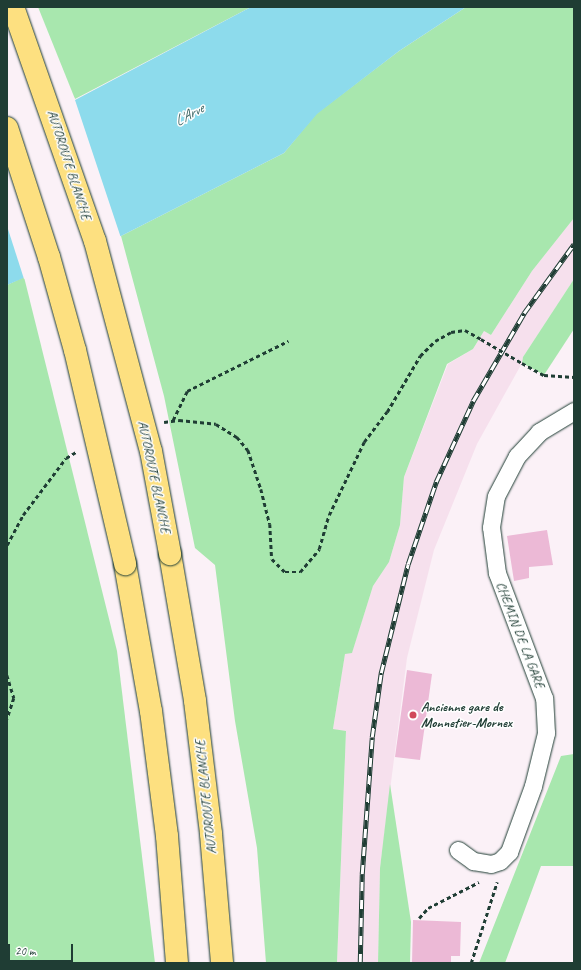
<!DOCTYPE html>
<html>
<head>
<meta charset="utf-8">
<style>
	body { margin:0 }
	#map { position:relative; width:581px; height:970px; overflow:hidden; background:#fbf1f7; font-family:Caveat,sans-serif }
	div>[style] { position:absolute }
	.built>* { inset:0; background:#f6e0ed }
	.green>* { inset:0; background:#a8e7ae }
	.water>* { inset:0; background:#8ddbec }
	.pier>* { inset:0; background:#fbf1f7 }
	.building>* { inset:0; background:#ecb9d6 }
	.path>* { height:2.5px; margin-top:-1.25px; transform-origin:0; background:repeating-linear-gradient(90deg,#1f3d34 0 4px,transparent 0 7px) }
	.roads { filter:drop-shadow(0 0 1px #1f3d34) drop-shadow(0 0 1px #1f3d34) }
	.minor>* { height:17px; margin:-8.5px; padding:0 8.5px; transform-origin:8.5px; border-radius:8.5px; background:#fff }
	.motorway>* { height:22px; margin:-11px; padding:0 11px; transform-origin:11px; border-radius:11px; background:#fde080 }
	.rail>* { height:4.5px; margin-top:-2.25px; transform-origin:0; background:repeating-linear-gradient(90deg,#fff 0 9px,#1f3d34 0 18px); box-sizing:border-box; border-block:1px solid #1f3d34 }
	.path-bridge>* { height:2.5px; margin-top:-1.25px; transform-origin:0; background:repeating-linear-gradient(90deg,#1f3d34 0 4px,transparent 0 7px) }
	.bridges { filter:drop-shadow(0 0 1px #1f3d34) drop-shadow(0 0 1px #1f3d34) }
	.motorway-bridge>* { height:22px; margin:-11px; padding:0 11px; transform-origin:11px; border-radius:11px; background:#fde080 }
	.dots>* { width:11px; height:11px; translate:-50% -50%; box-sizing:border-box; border:2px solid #fff; border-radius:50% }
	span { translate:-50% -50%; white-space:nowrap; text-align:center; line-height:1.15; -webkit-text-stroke:3px #fff; paint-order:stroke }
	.street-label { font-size:14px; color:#1f3d34 }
	.poi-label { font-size:14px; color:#1f3d34; font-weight:700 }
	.left { translate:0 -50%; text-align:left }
	.water-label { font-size:15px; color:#3a6462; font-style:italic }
	.frame { position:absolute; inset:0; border:8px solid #1f3d34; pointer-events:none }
	.scale { position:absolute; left:8px; top:944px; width:65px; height:18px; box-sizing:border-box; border:2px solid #1f3d34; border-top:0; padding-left:5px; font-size:12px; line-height:14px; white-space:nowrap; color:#1f3d34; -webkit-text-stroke:3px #fff; paint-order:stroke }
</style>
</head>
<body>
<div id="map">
	<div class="built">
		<i style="clip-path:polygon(574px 218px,574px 279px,523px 357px,522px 363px,477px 444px,434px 550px,407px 658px,380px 868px,378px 963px,337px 963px,346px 732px,333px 729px,345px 653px,352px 652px,373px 586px,389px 562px,400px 525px,404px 477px,448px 364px,473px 349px,484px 331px,491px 335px,532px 271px)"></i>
	</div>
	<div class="green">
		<i style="clip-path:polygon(38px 7px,251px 7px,75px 99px)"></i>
		<i style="clip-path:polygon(466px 7px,574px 7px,574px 218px,532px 271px,491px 335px,484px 331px,473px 349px,447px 364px,404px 477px,400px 525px,389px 562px,373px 586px,352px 653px,345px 654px,333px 729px,346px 731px,337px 963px,266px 963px,257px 848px,235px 721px,215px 565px,195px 548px,164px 396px,121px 236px,284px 153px,316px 114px,399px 51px)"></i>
		<i style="clip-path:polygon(24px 277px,117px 651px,155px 963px,7px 963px,7px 285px)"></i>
		<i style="clip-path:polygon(574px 279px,574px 329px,544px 375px,522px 363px,523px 357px)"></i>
		<i style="clip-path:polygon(574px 754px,574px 866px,541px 866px,505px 963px,479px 963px,561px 756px)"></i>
		<i style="clip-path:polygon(390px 784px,411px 922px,410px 963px,378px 963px,380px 868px)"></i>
	</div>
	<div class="water">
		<i style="clip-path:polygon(251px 7px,466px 7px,399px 51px,317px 114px,284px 153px,121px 236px,7px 285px,7px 136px)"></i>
	</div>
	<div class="pier">
		<i style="clip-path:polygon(74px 97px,121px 238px,24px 279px,7px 226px,7px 134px)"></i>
	</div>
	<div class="building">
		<i style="clip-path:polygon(547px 530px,553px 565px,529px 567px,529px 578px,514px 581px,507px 536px)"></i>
		<i style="clip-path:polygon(407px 670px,432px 674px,420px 760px,395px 757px)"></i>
		<i style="clip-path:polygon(413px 920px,461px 922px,460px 956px,451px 956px,451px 963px,412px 963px)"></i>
	</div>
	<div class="path">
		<i style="left:522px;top:363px;width:25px;rotate:29deg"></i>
		<i style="left:544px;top:375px;width:30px;rotate:4deg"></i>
		<i style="left:173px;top:420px;width:32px;rotate:-64deg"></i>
		<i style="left:187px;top:391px;width:113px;rotate:-26.3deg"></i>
		<i style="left:164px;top:422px;width:15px;rotate:-8deg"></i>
		<i style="left:179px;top:420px;width:37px;rotate:6deg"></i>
		<i style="left:216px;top:424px;width:25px;rotate:32deg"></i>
		<i style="left:237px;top:437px;width:17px;rotate:50deg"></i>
		<i style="left:248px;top:450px;width:41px;rotate:71.6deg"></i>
		<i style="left:261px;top:489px;width:36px;rotate:76deg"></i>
		<i style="left:270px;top:524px;width:35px;rotate:87deg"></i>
		<i style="left:272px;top:559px;width:18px;rotate:45deg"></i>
		<i style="left:285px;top:572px;width:15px"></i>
		<i style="left:300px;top:572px;width:30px;rotate:-50deg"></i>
		<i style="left:319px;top:549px;width:35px;rotate:-74deg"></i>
		<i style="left:329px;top:515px;width:81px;rotate:-64.4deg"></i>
		<i style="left:364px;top:442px;width:38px;rotate:-53deg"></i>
		<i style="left:387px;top:412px;width:65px;rotate:-59.5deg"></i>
		<i style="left:420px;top:356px;width:21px;rotate:-45deg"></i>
		<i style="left:435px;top:341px;width:18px;rotate:-29deg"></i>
		<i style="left:451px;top:332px;width:14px;rotate:-8deg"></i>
		<i style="left:465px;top:330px;width:18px;rotate:29deg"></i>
		<i style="left:7px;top:545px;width:34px;rotate:-62deg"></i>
		<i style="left:23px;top:515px;width:71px;rotate:-53deg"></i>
		<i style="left:66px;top:458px;width:12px;rotate:-31deg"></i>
		<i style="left:7px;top:675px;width:24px;rotate:73deg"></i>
		<i style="left:14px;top:698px;width:22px;rotate:108deg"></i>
		<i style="left:419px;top:918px;width:13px;rotate:-48deg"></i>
		<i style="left:428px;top:908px;width:57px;rotate:-27deg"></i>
		<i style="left:471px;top:963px;width:85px;rotate:-72.2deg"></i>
	</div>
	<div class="roads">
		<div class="minor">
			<i style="left:458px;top:850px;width:19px;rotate:36deg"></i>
			<i style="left:473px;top:861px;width:18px;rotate:9deg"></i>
			<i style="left:491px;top:864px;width:9px;rotate:-18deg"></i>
			<i style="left:500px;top:861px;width:13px;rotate:-45deg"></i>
			<i style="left:509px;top:852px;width:70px;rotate:-70deg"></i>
			<i style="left:533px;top:786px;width:55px;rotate:-76.2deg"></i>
			<i style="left:546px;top:733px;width:35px;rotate:-93deg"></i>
			<i style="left:544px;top:698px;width:134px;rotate:-110.6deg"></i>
			<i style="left:497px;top:573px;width:46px;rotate:-97.4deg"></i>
			<i style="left:491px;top:527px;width:31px;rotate:-81deg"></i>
			<i style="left:496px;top:496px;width:45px;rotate:-62.3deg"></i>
			<i style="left:517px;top:456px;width:33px;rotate:-47deg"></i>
			<i style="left:539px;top:432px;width:41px;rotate:-31deg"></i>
		</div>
		<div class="motorway">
			<i style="left:170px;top:554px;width:149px;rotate:80.3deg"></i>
			<i style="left:195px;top:701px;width:134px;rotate:83.1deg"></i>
			<i style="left:211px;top:834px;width:129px;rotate:85.1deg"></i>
			<i style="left:125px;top:564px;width:149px;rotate:80deg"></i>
			<i style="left:151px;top:711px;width:126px;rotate:82.7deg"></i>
			<i style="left:167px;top:836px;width:127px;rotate:85.5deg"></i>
		</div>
	</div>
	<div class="rail">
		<i style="left:360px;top:963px;width:89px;rotate:-88.7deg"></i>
		<i style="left:362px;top:874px;width:137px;rotate:-85.8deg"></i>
		<i style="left:372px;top:737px;width:65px;rotate:-82deg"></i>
		<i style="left:381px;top:673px;width:112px;rotate:-76.1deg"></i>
		<i style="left:408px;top:564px;width:87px;rotate:-71.1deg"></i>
		<i style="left:436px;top:482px;width:89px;rotate:-65.4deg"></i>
		<i style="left:473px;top:401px;width:102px;rotate:-59.9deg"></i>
		<i style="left:524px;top:313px;width:85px;rotate:-54.1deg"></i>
	</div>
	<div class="path-bridge">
		<i style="left:481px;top:339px;width:48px;rotate:30.3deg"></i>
	</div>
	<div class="bridges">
		<div class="motorway-bridge">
			<i style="left:13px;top:7px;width:248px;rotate:70.7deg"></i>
			<i style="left:95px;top:241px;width:217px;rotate:75.1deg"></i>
			<i style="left:151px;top:451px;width:105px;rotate:79.5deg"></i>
			<i style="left:7px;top:128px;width:136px;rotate:72deg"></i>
			<i style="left:49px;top:257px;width:97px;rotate:74.4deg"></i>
			<i style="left:75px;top:350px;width:220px;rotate:76.8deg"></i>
		</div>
	</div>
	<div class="dots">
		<i style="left:413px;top:715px;background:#d1495b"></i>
	</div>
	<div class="street-label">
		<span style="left:69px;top:165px;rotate:72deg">AUTOROUTE BLANCHE</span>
		<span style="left:154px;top:477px;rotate:78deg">AUTOROUTE BLANCHE</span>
		<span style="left:520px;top:635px;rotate:69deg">CHEMIN DE LA GARE</span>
		<span style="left:206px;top:797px;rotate:-96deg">AUTOROUTE BLANCHE</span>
	</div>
	<div class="poi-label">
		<span class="left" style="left:421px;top:715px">Ancienne gare de<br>Monnetier-Mornex</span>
	</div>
	<div class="water-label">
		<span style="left:189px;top:115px;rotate:-29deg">L'Arve</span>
	</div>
	<div class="frame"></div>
	<div class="scale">20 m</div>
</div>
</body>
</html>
